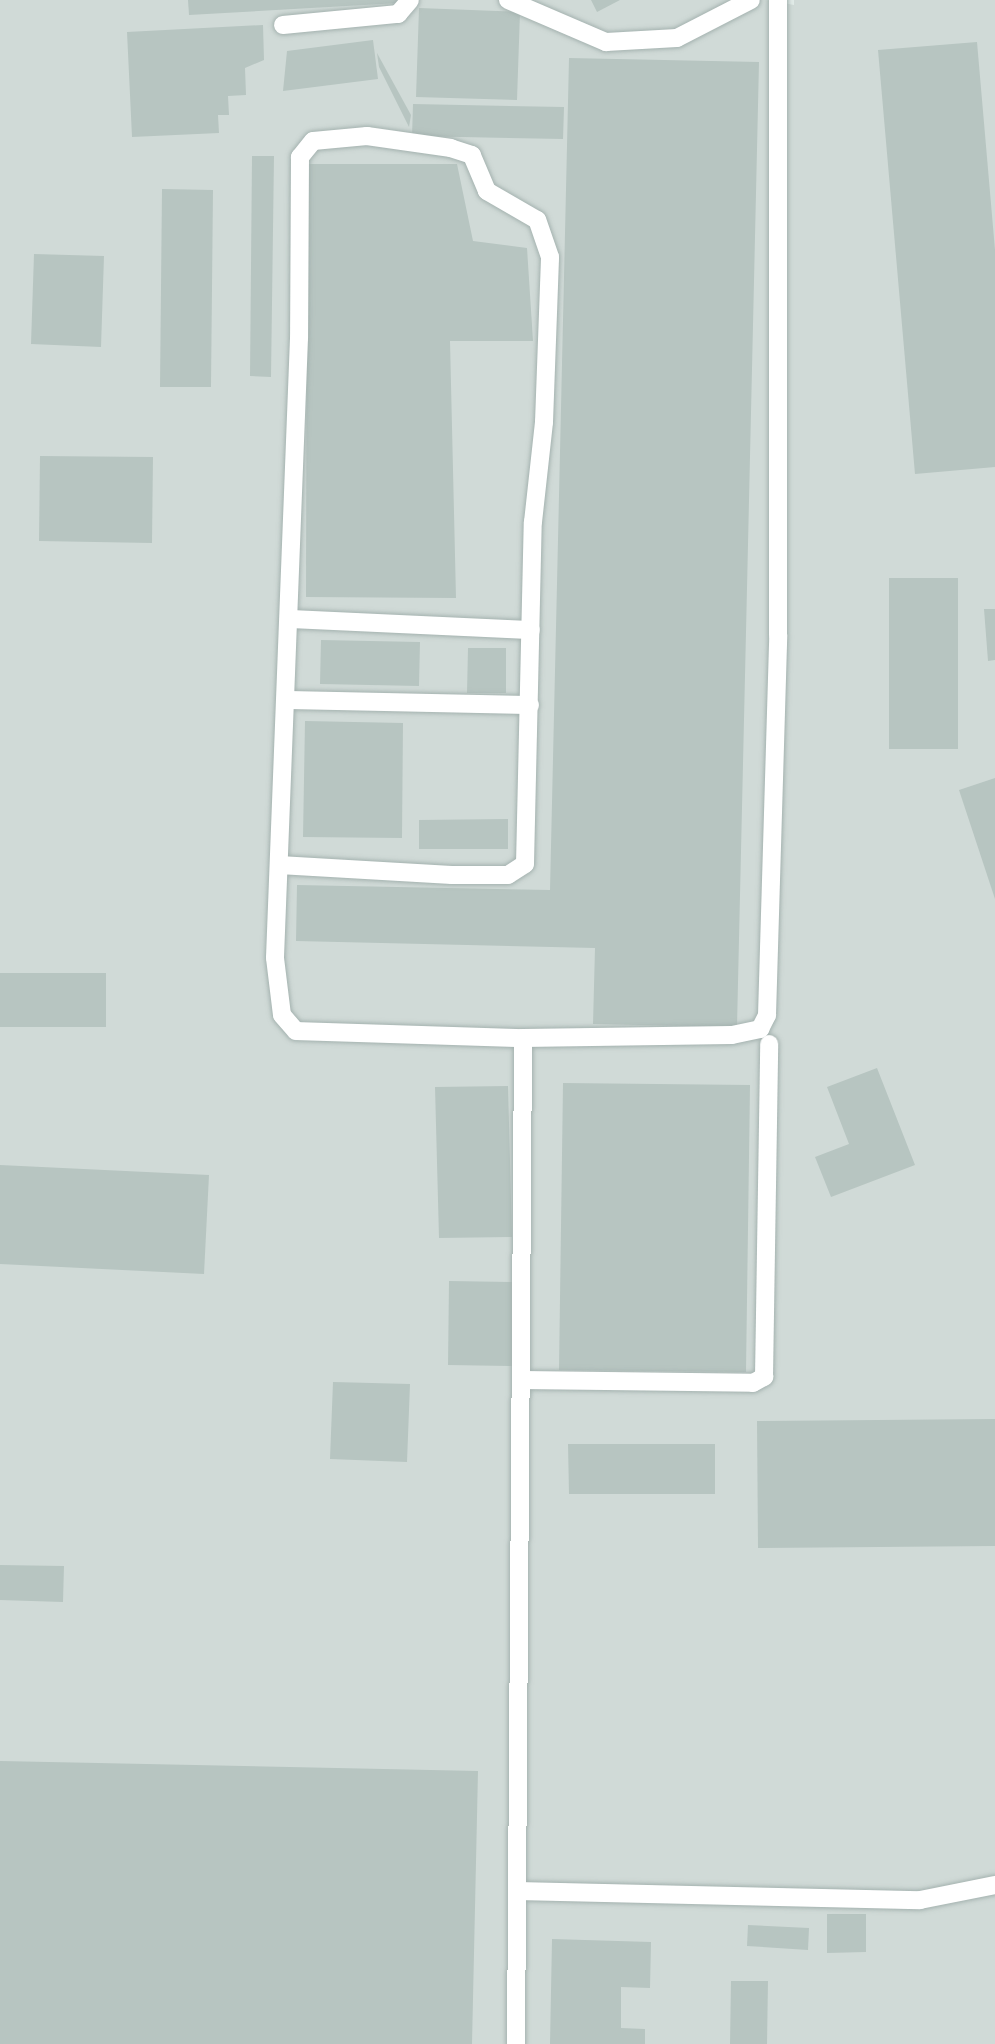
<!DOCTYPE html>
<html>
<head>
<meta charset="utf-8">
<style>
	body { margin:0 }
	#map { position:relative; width:995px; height:2044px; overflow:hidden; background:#e1ebe8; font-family:Overpass,sans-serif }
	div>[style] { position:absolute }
	.built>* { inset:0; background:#d0dad7 }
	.building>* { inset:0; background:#b7c5c1 }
	.roads { filter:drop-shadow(0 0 2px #a4b2af) drop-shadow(0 0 2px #a4b2af) }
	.minor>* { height:18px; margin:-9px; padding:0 9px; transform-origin:9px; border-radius:9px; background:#fff }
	span { translate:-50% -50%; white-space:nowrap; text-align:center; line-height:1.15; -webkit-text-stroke:4.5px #f1f7f5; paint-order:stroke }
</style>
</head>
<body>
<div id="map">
	<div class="built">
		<i style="clip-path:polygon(0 0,767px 0,794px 5px,794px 0,995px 0,995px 2044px,0 2044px)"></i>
	</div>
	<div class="building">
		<i style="clip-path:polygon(188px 0,399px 0,399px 3px,189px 15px)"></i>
		<i style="clip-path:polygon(591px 0,620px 0,597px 12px)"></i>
		<i style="clip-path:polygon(419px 8px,520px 12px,517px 100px,416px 97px)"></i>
		<i style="clip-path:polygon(263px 25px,264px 60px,245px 68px,246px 95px,228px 96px,229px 115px,218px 115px,219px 133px,132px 137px,127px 32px)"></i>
		<i style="clip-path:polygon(373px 40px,378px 79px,283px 91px,287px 51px)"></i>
		<i style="clip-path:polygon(977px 42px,995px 250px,995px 467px,915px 474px,878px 50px)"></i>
		<i style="clip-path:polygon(377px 53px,411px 115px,409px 127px,379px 67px)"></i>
		<i style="clip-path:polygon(569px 58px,759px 62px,737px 1027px,593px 1024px,595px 948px,296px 941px,297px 885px,550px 890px)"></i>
		<i style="clip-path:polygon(413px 104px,564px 107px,563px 139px,412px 136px)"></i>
		<i style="clip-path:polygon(252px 156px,274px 156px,271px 377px,250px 376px)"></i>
		<i style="clip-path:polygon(307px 164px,457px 164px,473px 241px,527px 248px,533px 341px,450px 341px,456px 598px,306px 597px)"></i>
		<i style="clip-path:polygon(162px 189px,213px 190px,211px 387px,160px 387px)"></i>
		<i style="clip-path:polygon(34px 254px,104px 256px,101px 347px,31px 344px)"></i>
		<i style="clip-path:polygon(40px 456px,153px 457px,152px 543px,39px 541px)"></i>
		<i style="clip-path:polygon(889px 578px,958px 578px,958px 749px,889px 749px)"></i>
		<i style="clip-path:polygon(984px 609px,995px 609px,995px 660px,988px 661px)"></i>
		<i style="clip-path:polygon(321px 640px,420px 642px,419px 686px,320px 684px)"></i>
		<i style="clip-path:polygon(468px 648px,506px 648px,506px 693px,467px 693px)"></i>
		<i style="clip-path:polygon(305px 721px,403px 723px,402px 838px,303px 837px)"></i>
		<i style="clip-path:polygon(995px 778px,995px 899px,959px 790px)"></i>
		<i style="clip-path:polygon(508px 819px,508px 849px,419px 849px,419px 820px)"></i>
		<i style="clip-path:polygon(0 973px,106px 973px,106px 1027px,0 1027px)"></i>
		<i style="clip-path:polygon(877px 1068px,915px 1165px,831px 1197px,815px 1157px,849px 1144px,827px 1087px)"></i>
		<i style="clip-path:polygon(563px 1083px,750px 1085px,746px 1372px,559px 1370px)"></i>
		<i style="clip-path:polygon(508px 1086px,512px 1237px,439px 1238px,435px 1087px)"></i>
		<i style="clip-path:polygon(0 1165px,209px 1175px,204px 1274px,0 1264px)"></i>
		<i style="clip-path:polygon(449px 1281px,516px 1282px,515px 1366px,448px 1365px)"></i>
		<i style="clip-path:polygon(333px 1382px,410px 1384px,407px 1462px,330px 1459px)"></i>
		<i style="clip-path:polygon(995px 1419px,995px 1546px,758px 1548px,757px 1421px)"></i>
		<i style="clip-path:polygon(568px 1444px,715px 1444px,715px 1494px,569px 1494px)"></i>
		<i style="clip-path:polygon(0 1565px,64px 1566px,63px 1602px,0 1600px)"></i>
		<i style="clip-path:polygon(0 1761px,478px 1771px,472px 2044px,0 2044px)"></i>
		<i style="clip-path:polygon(827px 1914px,866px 1914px,866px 1952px,827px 1953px)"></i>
		<i style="clip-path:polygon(748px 1925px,809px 1928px,808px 1950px,747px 1946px)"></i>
		<i style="clip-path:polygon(552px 1939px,651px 1942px,650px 1988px,621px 1987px,621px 2028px,645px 2029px,645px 2044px,550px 2044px)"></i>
		<i style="clip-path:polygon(731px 1981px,768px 1981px,767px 2044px,730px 2044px)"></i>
	</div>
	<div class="roads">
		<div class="minor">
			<i style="left:508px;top:0;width:107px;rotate:23.2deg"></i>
			<i style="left:606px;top:42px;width:71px;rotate:-3.2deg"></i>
			<i style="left:677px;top:38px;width:83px;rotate:-27.2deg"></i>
			<i style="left:283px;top:25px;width:116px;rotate:-5.5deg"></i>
			<i style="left:398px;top:14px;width:18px;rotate:-49deg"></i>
			<i style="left:289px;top:619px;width:242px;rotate:2.6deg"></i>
			<i style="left:286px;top:700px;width:244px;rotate:1.2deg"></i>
			<i style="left:279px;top:865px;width:173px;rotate:3.3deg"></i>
			<i style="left:452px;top:875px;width:56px"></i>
			<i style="left:508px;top:875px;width:20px;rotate:-33deg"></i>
			<i style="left:525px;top:864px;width:342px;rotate:-88.7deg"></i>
			<i style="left:533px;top:522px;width:101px;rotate:-83.7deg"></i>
			<i style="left:544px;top:422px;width:165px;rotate:-87.9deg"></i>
			<i style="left:550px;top:257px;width:39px;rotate:-109deg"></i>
			<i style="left:537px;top:220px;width:58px;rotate:-149.9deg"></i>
			<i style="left:487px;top:191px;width:39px;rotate:-113deg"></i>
			<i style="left:472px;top:155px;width:22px;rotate:-162deg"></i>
			<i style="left:451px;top:148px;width:85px;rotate:-171.9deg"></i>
			<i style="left:367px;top:136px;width:54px;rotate:174.7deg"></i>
			<i style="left:313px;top:141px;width:21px;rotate:129deg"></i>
			<i style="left:300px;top:157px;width:181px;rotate:90.3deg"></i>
			<i style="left:299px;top:338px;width:620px;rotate:92.22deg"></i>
			<i style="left:275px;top:958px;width:57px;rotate:83deg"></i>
			<i style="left:282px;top:1015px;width:21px;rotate:49deg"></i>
			<i style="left:296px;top:1031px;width:227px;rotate:1.8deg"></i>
			<i style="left:522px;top:1380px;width:231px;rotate:0.7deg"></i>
			<i style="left:753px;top:1383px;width:13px;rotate:-29deg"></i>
			<i style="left:764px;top:1377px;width:333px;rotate:-89.1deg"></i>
			<i style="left:517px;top:1891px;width:403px;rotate:1.3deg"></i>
			<i style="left:920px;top:1900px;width:76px;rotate:-11.3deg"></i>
			<i style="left:516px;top:2044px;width:1006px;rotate:-89.6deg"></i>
			<i style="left:523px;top:1038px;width:209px;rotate:-0.8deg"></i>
			<i style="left:732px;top:1035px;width:29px;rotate:-12deg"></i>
			<i style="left:760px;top:1029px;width:16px;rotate:-63deg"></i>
			<i style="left:767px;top:1015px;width:380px;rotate:-88.3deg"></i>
			<i style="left:778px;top:635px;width:635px;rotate:-90deg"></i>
		</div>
	</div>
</div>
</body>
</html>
